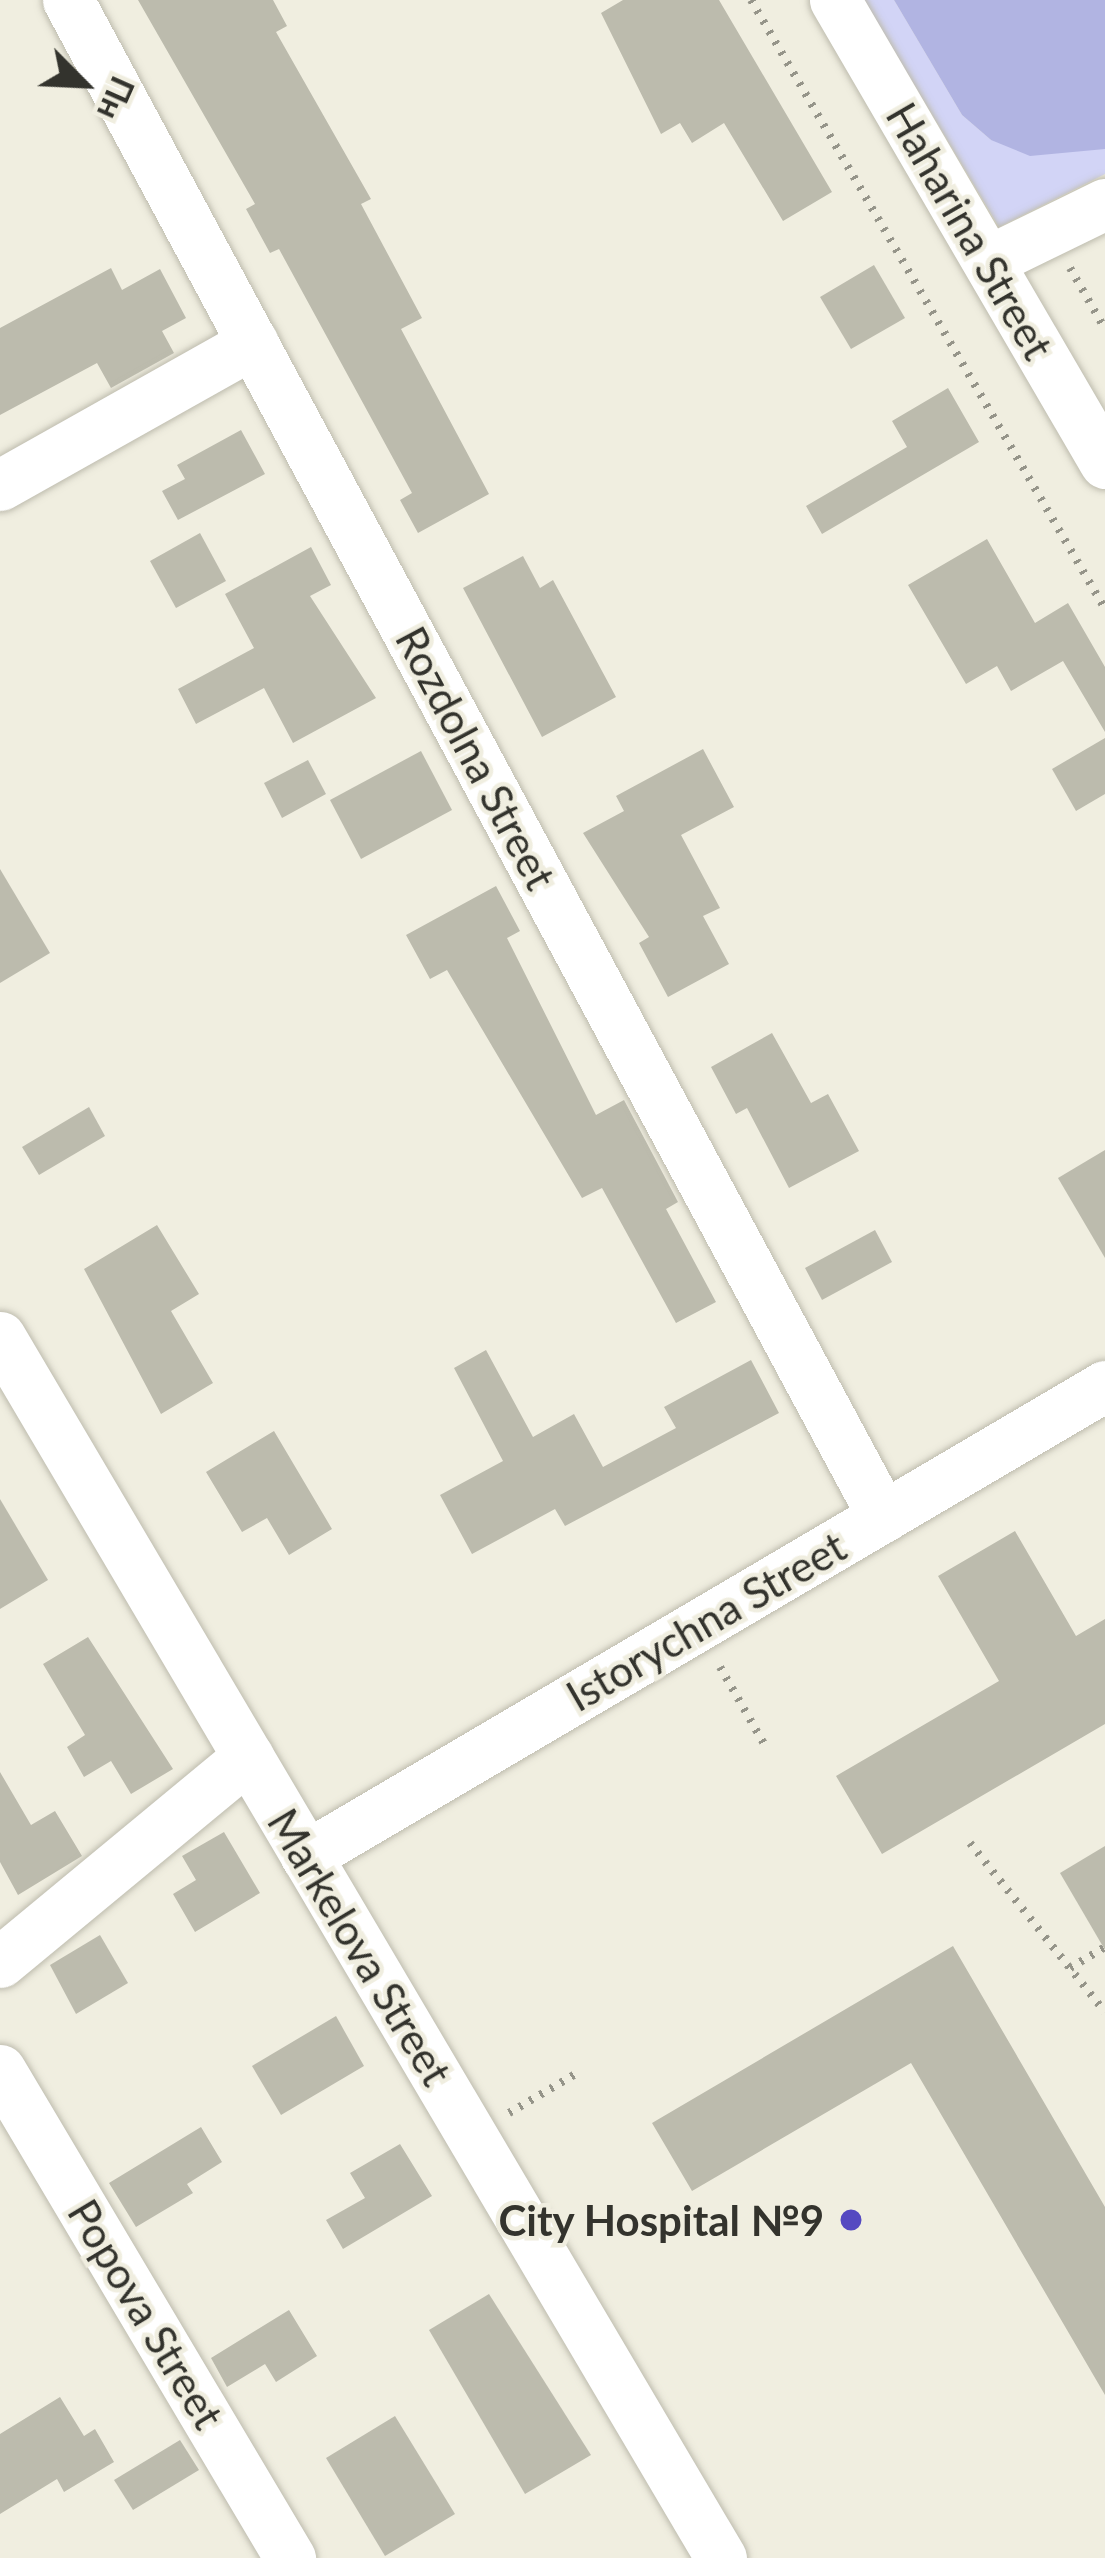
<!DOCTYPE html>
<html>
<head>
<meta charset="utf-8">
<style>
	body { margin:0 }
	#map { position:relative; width:1105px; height:2558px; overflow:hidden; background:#f0eee0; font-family:Lato,sans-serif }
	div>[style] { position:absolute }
	.green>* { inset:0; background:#d2d4f6 }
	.forest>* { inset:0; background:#b1b4e2 }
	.building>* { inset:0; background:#bcbbad }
	.path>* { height:8px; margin-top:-4px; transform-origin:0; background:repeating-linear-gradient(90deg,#959489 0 3px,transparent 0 12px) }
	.roads { filter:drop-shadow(0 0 3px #bebcae) drop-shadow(0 0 3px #bebcae) }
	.minor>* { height:51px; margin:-25.5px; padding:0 25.5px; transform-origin:25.5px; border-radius:25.5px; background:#fff }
	.dots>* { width:33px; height:33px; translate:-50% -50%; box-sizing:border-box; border:6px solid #f0eee0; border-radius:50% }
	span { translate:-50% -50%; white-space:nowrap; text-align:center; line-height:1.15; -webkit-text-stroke:9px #f0eee0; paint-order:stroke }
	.street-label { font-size:42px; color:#33332d }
	.poi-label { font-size:42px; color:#33332d; font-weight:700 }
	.right { translate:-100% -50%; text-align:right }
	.north { position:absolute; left:24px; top:24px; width:120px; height:120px; -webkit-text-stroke:9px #f0eee0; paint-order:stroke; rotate:114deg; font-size:33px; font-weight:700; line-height:48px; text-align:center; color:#33332d }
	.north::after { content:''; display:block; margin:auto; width:42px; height:54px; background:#33332d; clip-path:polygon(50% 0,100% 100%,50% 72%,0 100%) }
</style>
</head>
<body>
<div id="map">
	<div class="green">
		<i style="clip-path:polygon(864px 0,894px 0,962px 115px,991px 140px,1105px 149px,1105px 174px,999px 227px)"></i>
	</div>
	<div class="forest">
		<i style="clip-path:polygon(894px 0,1105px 0,1105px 149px,1030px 156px,991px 140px,962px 115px)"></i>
	</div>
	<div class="building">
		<i style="clip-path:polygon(138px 0,273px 0,287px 26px,276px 32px,371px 199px,361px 204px,422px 318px,401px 329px,489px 494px,418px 533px,400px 500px,412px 493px,279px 249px,270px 253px,246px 209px,255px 204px)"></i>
		<i style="clip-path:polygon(623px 0,719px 0,832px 192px,783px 221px,724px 123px,692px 143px,680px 123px,661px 134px,601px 13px)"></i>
		<i style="clip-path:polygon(874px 265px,905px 318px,851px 349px,820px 297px)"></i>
		<i style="clip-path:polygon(111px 268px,122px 290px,160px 269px,186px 318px,162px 331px,174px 353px,111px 388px,97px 363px,0 415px,0 328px)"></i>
		<i style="clip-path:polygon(948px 388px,979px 442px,822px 534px,806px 506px,907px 447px,892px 421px)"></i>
		<i style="clip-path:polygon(241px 430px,265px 474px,178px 520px,162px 491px,185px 479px,177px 465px)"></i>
		<i style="clip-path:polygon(200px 533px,226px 581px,176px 608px,150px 561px)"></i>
		<i style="clip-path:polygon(987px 539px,1035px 623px,1068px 603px,1105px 667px,1105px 732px,1063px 661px,1011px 691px,997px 666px,966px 684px,908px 585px)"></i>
		<i style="clip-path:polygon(311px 547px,331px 585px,310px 596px,376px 698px,293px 743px,264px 688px,196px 724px,178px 689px,254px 648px,225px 594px)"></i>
		<i style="clip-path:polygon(523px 556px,540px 588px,553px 580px,616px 697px,542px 737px,463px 588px)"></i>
		<i style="clip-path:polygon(1105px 738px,1105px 794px,1076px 811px,1052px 769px)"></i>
		<i style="clip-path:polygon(703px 749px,734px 807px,681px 835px,720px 908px,703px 916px,729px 964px,668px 997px,639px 943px,649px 937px,583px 833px,624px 811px,616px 796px)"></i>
		<i style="clip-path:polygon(421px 751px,452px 810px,361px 859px,330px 800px)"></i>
		<i style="clip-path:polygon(308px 760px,326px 794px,282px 818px,264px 783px)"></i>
		<i style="clip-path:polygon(0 869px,50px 953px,0 983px)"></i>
		<i style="clip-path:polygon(496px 886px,520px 931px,507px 938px,596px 1115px,624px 1100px,678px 1202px,666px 1209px,716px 1302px,676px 1323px,602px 1188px,582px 1198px,447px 970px,430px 979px,406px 935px)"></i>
		<i style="clip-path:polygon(772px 1033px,811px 1103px,828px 1094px,859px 1151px,789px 1188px,747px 1108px,736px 1114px,711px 1067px)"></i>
		<i style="clip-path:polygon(89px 1107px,105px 1136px,39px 1175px,22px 1147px)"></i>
		<i style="clip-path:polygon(1105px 1150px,1105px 1258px,1058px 1178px)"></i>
		<i style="clip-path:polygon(157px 1225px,199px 1294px,171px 1311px,213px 1383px,161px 1414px,84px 1269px)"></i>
		<i style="clip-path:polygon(875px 1230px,892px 1262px,822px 1300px,805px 1268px)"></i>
		<i style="clip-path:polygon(486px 1350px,533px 1437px,574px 1414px,603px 1467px,676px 1428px,664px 1407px,751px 1360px,779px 1413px,565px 1526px,555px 1509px,472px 1554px,440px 1495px,503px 1461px,454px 1368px)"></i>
		<i style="clip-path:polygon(274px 1431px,332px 1529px,289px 1555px,267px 1518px,242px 1532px,206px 1472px)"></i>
		<i style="clip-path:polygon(0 1499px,48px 1580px,0 1609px)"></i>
		<i style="clip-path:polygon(1015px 1531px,1076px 1636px,1105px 1619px,1105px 1724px,882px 1854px,836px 1776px,999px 1681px,938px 1576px)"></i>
		<i style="clip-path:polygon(88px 1637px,173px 1769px,131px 1794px,111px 1761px,84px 1777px,67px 1747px,85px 1735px,43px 1664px)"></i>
		<i style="clip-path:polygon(0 1772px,31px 1825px,55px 1811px,82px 1856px,18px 1895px,0 1862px)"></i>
		<i style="clip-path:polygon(224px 1832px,260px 1893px,195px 1932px,173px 1894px,196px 1880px,182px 1856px)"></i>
		<i style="clip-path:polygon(1105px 1846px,1105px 1950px,1060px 1873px)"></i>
		<i style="clip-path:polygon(100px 1935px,128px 1983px,76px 2014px,50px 1965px)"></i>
		<i style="clip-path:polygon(953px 1946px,1105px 2207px,1105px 2395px,911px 2063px,692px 2191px,652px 2123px)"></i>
		<i style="clip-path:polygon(336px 2016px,364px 2066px,281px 2115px,252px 2066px)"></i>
		<i style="clip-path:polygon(201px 2127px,222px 2162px,187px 2184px,193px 2193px,136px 2227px,109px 2183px)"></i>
		<i style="clip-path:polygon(400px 2144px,432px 2196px,343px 2249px,326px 2220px,365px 2198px,350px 2173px)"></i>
		<i style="clip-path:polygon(489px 2294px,591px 2455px,525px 2494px,429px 2330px)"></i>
		<i style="clip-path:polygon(289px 2310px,317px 2356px,276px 2382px,265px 2364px,227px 2387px,211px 2358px)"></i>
		<i style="clip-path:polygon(60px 2397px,84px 2436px,95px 2429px,114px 2462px,64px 2492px,57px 2479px,0 2514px,0 2434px)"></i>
		<i style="clip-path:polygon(395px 2416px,455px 2514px,385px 2556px,326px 2458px)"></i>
		<i style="clip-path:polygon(180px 2440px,199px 2470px,133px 2510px,114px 2480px)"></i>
	</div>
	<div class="path">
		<i style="left:751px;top:0;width:704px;rotate:59.83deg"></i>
		<i style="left:1070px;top:268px;width:70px;rotate:60.2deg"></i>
		<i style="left:720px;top:1667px;width:95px;rotate:60.2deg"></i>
		<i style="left:970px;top:1843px;width:216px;rotate:51.4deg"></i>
		<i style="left:1070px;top:1968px;width:41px;rotate:-31deg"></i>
		<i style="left:509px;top:2113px;width:81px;rotate:-30.4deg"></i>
	</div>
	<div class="roads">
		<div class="minor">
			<i style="left:68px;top:0;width:1722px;rotate:61.75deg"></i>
			<i style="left:835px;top:0;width:536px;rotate:59.75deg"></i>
			<i style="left:988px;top:261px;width:130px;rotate:-26deg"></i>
			<i style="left:0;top:485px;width:290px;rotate:-29.3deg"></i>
			<i style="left:0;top:1337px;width:1418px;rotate:59.44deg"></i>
			<i style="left:306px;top:1856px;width:927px;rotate:-30.47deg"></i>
			<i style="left:0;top:1962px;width:322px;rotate:-39.6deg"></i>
			<i style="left:0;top:2070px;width:568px;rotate:59.28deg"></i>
		</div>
	</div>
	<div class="dots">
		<i style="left:851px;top:2220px;background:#5549c1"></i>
	</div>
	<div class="street-label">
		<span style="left:970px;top:231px;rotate:60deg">Haharina Street</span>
		<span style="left:476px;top:758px;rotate:62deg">Rozdolna Street</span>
		<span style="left:706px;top:1621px;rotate:-30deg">Istorychna Street</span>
		<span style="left:360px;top:1947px;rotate:59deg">Markelova Street</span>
		<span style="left:146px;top:2314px;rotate:59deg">Popova Street</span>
	</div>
	<div class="poi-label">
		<span class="right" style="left:824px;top:2220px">City Hospital №9</span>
	</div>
	<div class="north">Пн</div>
</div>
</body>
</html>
